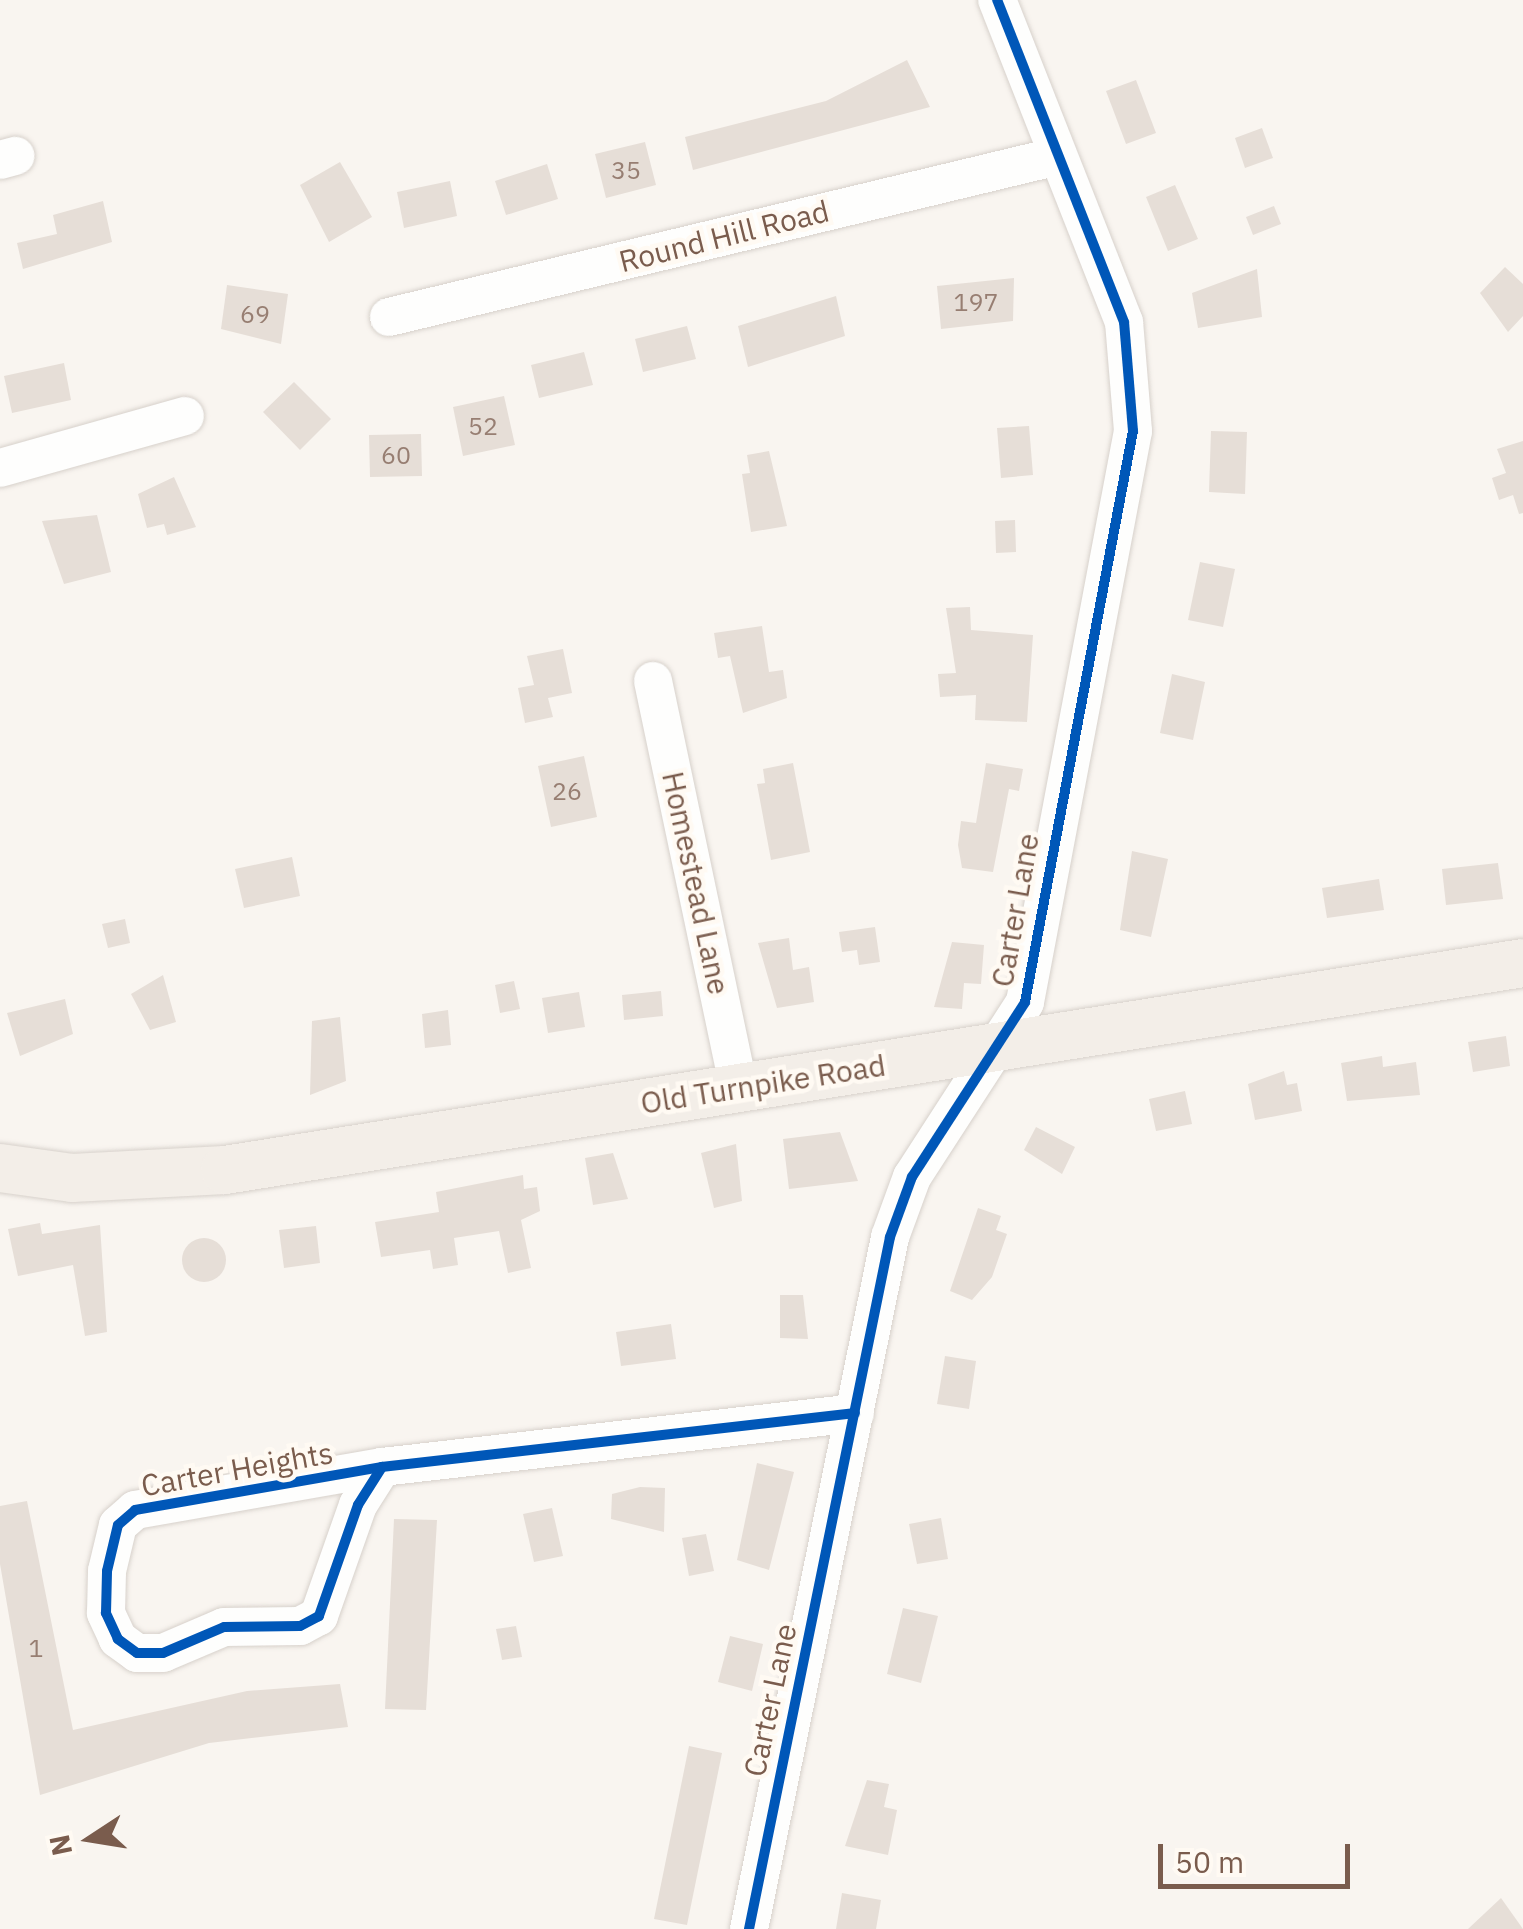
<!DOCTYPE html>
<html>
<head>
<meta charset="utf-8">
<style>
	body { margin:0 }
	#map { position:relative; width:1523px; height:1929px; overflow:hidden; background:#f9f5f0; font-family:"IBM Plex Sans",sans-serif }
	div>[style] { position:absolute }
	.building>* { inset:0; background:#e6ded7 }
	.round { border-radius:50% }
	.roads { filter:drop-shadow(0 0 2px #d7d1cb) drop-shadow(0 0 2px #d7d1cb) }
	.minor>* { height:38px; margin:-19px; padding:0 19px; transform-origin:19px; border-radius:19px; background:#fefefd }
	.major>* { height:48px; margin:-24px; padding:0 24px; transform-origin:24px; border-radius:24px; background:#f3eee8 }
	.cycleway>* { height:10px; margin:-5px; padding:0 5px; transform-origin:5px; border-radius:5px; background:#0057b8 }
	span { translate:-50% -50%; white-space:nowrap; text-align:center; line-height:1.15; -webkit-text-stroke:9px #fffaf3; paint-order:stroke }
	.number-label { font-size:25px; color:#977e72 }
	.number-label span { -webkit-text-stroke-width:0 }
	.street-label { font-size:30px; color:#7a5c4d }
	.north { position:absolute; left:40px; top:1789px; width:100px; height:100px; -webkit-text-stroke:8px #fffaf3; paint-order:stroke; rotate:258deg; font-size:28px; font-weight:700; line-height:40px; text-align:center; color:#7a5c4d }
	.north::after { content:''; display:block; margin:auto; width:35px; height:45px; background:#7a5c4d; clip-path:polygon(50% 0,100% 100%,50% 72%,0 100%) }
	.scale { position:absolute; left:1158px; top:1844px; width:192px; height:45px; box-sizing:border-box; border:5px solid #7a5c4d; border-top:0; padding-left:12px; font-size:30px; line-height:35px; white-space:nowrap; color:#7a5c4d; -webkit-text-stroke:8px #fffaf3; paint-order:stroke }
</style>
</head>
<body>
<div id="map">
	<div class="building">
		<i style="clip-path:polygon(907px 60px,930px 107px,693px 170px,685px 137px,826px 101px)"></i>
		<i style="clip-path:polygon(1136px 80px,1156px 133px,1126px 144px,1106px 91px)"></i>
		<i style="clip-path:polygon(1262px 128px,1273px 158px,1245px 168px,1235px 138px)"></i>
		<i style="clip-path:polygon(645px 142px,656px 185px,606px 198px,595px 154px)"></i>
		<i style="clip-path:polygon(340px 162px,372px 217px,329px 242px,300px 185px)"></i>
		<i style="clip-path:polygon(547px 164px,558px 199px,506px 215px,495px 181px)"></i>
		<i style="clip-path:polygon(450px 181px,457px 216px,404px 228px,397px 192px)"></i>
		<i style="clip-path:polygon(1175px 185px,1198px 239px,1168px 251px,1146px 197px)"></i>
		<i style="clip-path:polygon(103px 201px,112px 242px,23px 269px,17px 243px,57px 234px,53px 215px)"></i>
		<i style="clip-path:polygon(1274px 206px,1281px 224px,1253px 235px,1246px 217px)"></i>
		<i style="clip-path:polygon(1505px 267px,1523px 284px,1523px 316px,1508px 332px,1480px 293px)"></i>
		<i style="clip-path:polygon(1257px 269px,1262px 317px,1198px 328px,1192px 293px)"></i>
		<i style="clip-path:polygon(1014px 278px,1013px 321px,941px 329px,937px 286px)"></i>
		<i style="clip-path:polygon(227px 285px,288px 294px,281px 344px,221px 329px)"></i>
		<i style="clip-path:polygon(836px 296px,845px 336px,748px 367px,738px 326px)"></i>
		<i style="clip-path:polygon(687px 326px,696px 359px,643px 372px,635px 339px)"></i>
		<i style="clip-path:polygon(584px 352px,593px 385px,539px 398px,531px 365px)"></i>
		<i style="clip-path:polygon(64px 363px,71px 400px,12px 413px,4px 376px)"></i>
		<i style="clip-path:polygon(294px 382px,331px 419px,300px 450px,263px 412px)"></i>
		<i style="clip-path:polygon(504px 396px,515px 445px,463px 456px,453px 407px)"></i>
		<i style="clip-path:polygon(1029px 426px,1033px 475px,1001px 478px,997px 428px)"></i>
		<i style="clip-path:polygon(1211px 431px,1247px 432px,1245px 494px,1209px 492px)"></i>
		<i style="clip-path:polygon(421px 434px,422px 476px,370px 477px,369px 435px)"></i>
		<i style="clip-path:polygon(1523px 441px,1523px 513px,1519px 514px,1513px 495px,1499px 500px,1492px 478px,1506px 473px,1497px 449px)"></i>
		<i style="clip-path:polygon(769px 451px,787px 526px,751px 532px,742px 474px,750px 473px,747px 455px)"></i>
		<i style="clip-path:polygon(174px 477px,196px 527px,167px 535px,164px 524px,147px 528px,138px 494px)"></i>
		<i style="clip-path:polygon(97px 515px,111px 572px,64px 584px,42px 521px)"></i>
		<i style="clip-path:polygon(1015px 520px,1016px 552px,996px 553px,995px 521px)"></i>
		<i style="clip-path:polygon(1200px 562px,1235px 569px,1223px 627px,1188px 620px)"></i>
		<i style="clip-path:polygon(970px 607px,971px 630px,1033px 635px,1027px 722px,975px 720px,976px 695px,940px 697px,938px 674px,956px 673px,946px 608px)"></i>
		<i style="clip-path:polygon(762px 626px,769px 672px,783px 670px,787px 698px,743px 713px,730px 656px,718px 658px,714px 633px)"></i>
		<i style="clip-path:polygon(563px 649px,572px 693px,548px 698px,553px 717px,525px 723px,518px 688px,534px 685px,527px 656px)"></i>
		<i style="clip-path:polygon(1172px 674px,1205px 682px,1193px 740px,1160px 733px)"></i>
		<i style="clip-path:polygon(584px 756px,597px 817px,551px 827px,538px 766px)"></i>
		<i style="clip-path:polygon(793px 763px,810px 852px,771px 860px,757px 784px,765px 783px,763px 769px)"></i>
		<i style="clip-path:polygon(986px 763px,1023px 769px,1019px 791px,1009px 789px,993px 872px,962px 868px,958px 845px,961px 821px,976px 823px)"></i>
		<i style="clip-path:polygon(1132px 851px,1168px 859px,1151px 937px,1120px 930px)"></i>
		<i style="clip-path:polygon(292px 857px,300px 896px,244px 908px,235px 869px)"></i>
		<i style="clip-path:polygon(1498px 863px,1503px 899px,1446px 905px,1442px 869px)"></i>
		<i style="clip-path:polygon(1379px 879px,1384px 910px,1327px 918px,1322px 888px)"></i>
		<i style="clip-path:polygon(125px 919px,130px 943px,108px 948px,102px 924px)"></i>
		<i style="clip-path:polygon(875px 927px,880px 962px,859px 965px,857px 950px,842px 952px,839px 932px)"></i>
		<i style="clip-path:polygon(789px 938px,793px 970px,809px 967px,814px 1002px,777px 1008px,758px 943px)"></i>
		<i style="clip-path:polygon(952px 942px,984px 945px,981px 984px,964px 983px,962px 1009px,934px 1007px)"></i>
		<i style="clip-path:polygon(163px 975px,176px 1022px,150px 1030px,131px 994px)"></i>
		<i style="clip-path:polygon(514px 981px,520px 1009px,500px 1013px,495px 985px)"></i>
		<i style="clip-path:polygon(661px 991px,663px 1016px,624px 1020px,622px 995px)"></i>
		<i style="clip-path:polygon(579px 992px,585px 1027px,548px 1033px,542px 998px)"></i>
		<i style="clip-path:polygon(65px 999px,73px 1034px,20px 1056px,7px 1013px)"></i>
		<i style="clip-path:polygon(448px 1010px,451px 1045px,425px 1048px,422px 1014px)"></i>
		<i style="clip-path:polygon(340px 1017px,346px 1081px,310px 1095px,312px 1021px)"></i>
		<i style="clip-path:polygon(1506px 1036px,1510px 1066px,1473px 1072px,1468px 1042px)"></i>
		<i style="clip-path:polygon(1382px 1056px,1383px 1067px,1416px 1062px,1420px 1095px,1347px 1101px,1341px 1063px)"></i>
		<i style="clip-path:polygon(1284px 1071px,1287px 1085px,1297px 1083px,1302px 1111px,1255px 1120px,1248px 1084px)"></i>
		<i style="clip-path:polygon(1185px 1091px,1192px 1124px,1156px 1131px,1149px 1099px)"></i>
		<i style="clip-path:polygon(1036px 1127px,1075px 1147px,1062px 1174px,1024px 1150px)"></i>
		<i style="clip-path:polygon(840px 1132px,858px 1181px,789px 1189px,783px 1139px)"></i>
		<i style="clip-path:polygon(736px 1144px,742px 1201px,714px 1208px,701px 1153px)"></i>
		<i style="clip-path:polygon(613px 1153px,628px 1199px,593px 1205px,585px 1158px)"></i>
		<i style="clip-path:polygon(523px 1175px,524px 1189px,537px 1187px,540px 1211px,521px 1220px,531px 1268px,508px 1273px,499px 1231px,454px 1238px,458px 1265px,433px 1269px,430px 1250px,381px 1257px,375px 1222px,439px 1212px,436px 1192px)"></i>
		<i style="clip-path:polygon(978px 1208px,1001px 1216px,996px 1230px,1007px 1234px,992px 1277px,972px 1300px,950px 1291px)"></i>
		<i style="clip-path:polygon(40px 1223px,42px 1234px,100px 1225px,107px 1332px,85px 1336px,73px 1265px,18px 1276px,8px 1229px)"></i>
		<i style="clip-path:polygon(316px 1226px,320px 1263px,284px 1268px,279px 1230px)"></i>
		<i class="round" style="left:182px;top:1238px;width:44px;height:44px"></i>
		<i style="clip-path:polygon(780px 1295px,803px 1295px,808px 1339px,780px 1338px)"></i>
		<i style="clip-path:polygon(671px 1324px,676px 1359px,621px 1366px,616px 1332px)"></i>
		<i style="clip-path:polygon(945px 1356px,976px 1361px,969px 1409px,937px 1404px)"></i>
		<i style="clip-path:polygon(757px 1463px,794px 1472px,769px 1570px,737px 1560px)"></i>
		<i style="clip-path:polygon(640px 1487px,665px 1488px,664px 1532px,611px 1519px,612px 1494px)"></i>
		<i style="clip-path:polygon(27px 1501px,73px 1730px,247px 1691px,340px 1684px,348px 1727px,209px 1743px,40px 1795px,0 1564px,0 1506px)"></i>
		<i style="clip-path:polygon(552px 1508px,563px 1556px,534px 1562px,523px 1514px)"></i>
		<i style="clip-path:polygon(941px 1518px,948px 1559px,917px 1564px,909px 1524px)"></i>
		<i style="clip-path:polygon(394px 1519px,437px 1520px,426px 1710px,385px 1709px)"></i>
		<i style="clip-path:polygon(706px 1534px,714px 1571px,689px 1576px,682px 1538px)"></i>
		<i style="clip-path:polygon(903px 1608px,938px 1616px,921px 1683px,887px 1674px)"></i>
		<i style="clip-path:polygon(516px 1626px,522px 1657px,502px 1660px,496px 1629px)"></i>
		<i style="clip-path:polygon(730px 1636px,763px 1644px,752px 1691px,718px 1682px)"></i>
		<i style="clip-path:polygon(689px 1746px,722px 1753px,687px 1925px,654px 1919px)"></i>
		<i style="clip-path:polygon(867px 1780px,889px 1784px,884px 1807px,897px 1810px,888px 1855px,845px 1846px)"></i>
		<i style="clip-path:polygon(842px 1893px,881px 1900px,876px 1929px,836px 1929px)"></i>
		<i style="clip-path:polygon(1501px 1898px,1523px 1929px,1468px 1929px)"></i>
	</div>
	<div class="roads">
		<div class="minor">
			<i style="left:0;top:160px;width:16px;rotate:-15deg"></i>
			<i style="left:389px;top:317px;width:688px;rotate:-13.53deg"></i>
			<i style="left:0;top:468px;width:192px;rotate:-15.7deg"></i>
			<i style="left:653px;top:681px;width:414px;rotate:78.1deg"></i>
			<i style="left:382px;top:1467px;width:45px;rotate:122.3deg"></i>
			<i style="left:358px;top:1505px;width:118px;rotate:109.4deg"></i>
			<i style="left:319px;top:1616px;width:21px;rotate:152deg"></i>
			<i style="left:300px;top:1626px;width:76px;rotate:179.2deg"></i>
			<i style="left:224px;top:1627px;width:66px;rotate:156.9deg"></i>
			<i style="left:163px;top:1653px;width:26px;rotate:180deg"></i>
			<i style="left:137px;top:1653px;width:24px;rotate:-144deg"></i>
			<i style="left:118px;top:1639px;width:29px;rotate:-115deg"></i>
			<i style="left:106px;top:1613px;width:42px;rotate:-88.6deg"></i>
			<i style="left:107px;top:1571px;width:47px;rotate:-76.6deg"></i>
			<i style="left:118px;top:1525px;width:23px;rotate:-41deg"></i>
			<i style="left:135px;top:1510px;width:251px;rotate:-9.9deg"></i>
			<i style="left:382px;top:1467px;width:476px;rotate:-6.5deg"></i>
			<i style="left:749px;top:1929px;width:706px;rotate:-78.48deg"></i>
			<i style="left:890px;top:1237px;width:64px;rotate:-69.9deg"></i>
			<i style="left:912px;top:1177px;width:208px;rotate:-57.1deg"></i>
			<i style="left:1025px;top:1002px;width:581px;rotate:-79.29deg"></i>
			<i style="left:1133px;top:431px;width:109px;rotate:-94.7deg"></i>
			<i style="left:1124px;top:322px;width:346px;rotate:-111.5deg"></i>
		</div>
		<div class="major">
			<i style="left:0;top:1168px;width:73px;rotate:7.9deg"></i>
			<i style="left:72px;top:1178px;width:153px;rotate:-3deg"></i>
			<i style="left:225px;top:1170px;width:1314px;rotate:-9.06deg"></i>
		</div>
	</div>
	<div class="cycleway">
		<i style="left:382px;top:1467px;width:45px;rotate:122.3deg"></i>
		<i style="left:358px;top:1505px;width:118px;rotate:109.4deg"></i>
		<i style="left:319px;top:1616px;width:21px;rotate:152deg"></i>
		<i style="left:300px;top:1626px;width:76px;rotate:179.2deg"></i>
		<i style="left:224px;top:1627px;width:66px;rotate:156.9deg"></i>
		<i style="left:163px;top:1653px;width:26px;rotate:180deg"></i>
		<i style="left:137px;top:1653px;width:24px;rotate:-144deg"></i>
		<i style="left:118px;top:1639px;width:29px;rotate:-115deg"></i>
		<i style="left:106px;top:1613px;width:42px;rotate:-88.6deg"></i>
		<i style="left:107px;top:1571px;width:47px;rotate:-76.6deg"></i>
		<i style="left:118px;top:1525px;width:23px;rotate:-41deg"></i>
		<i style="left:135px;top:1510px;width:251px;rotate:-9.9deg"></i>
		<i style="left:382px;top:1467px;width:476px;rotate:-6.5deg"></i>
		<i style="left:749px;top:1929px;width:706px;rotate:-78.48deg"></i>
		<i style="left:890px;top:1237px;width:64px;rotate:-69.9deg"></i>
		<i style="left:912px;top:1177px;width:208px;rotate:-57.1deg"></i>
		<i style="left:1025px;top:1002px;width:581px;rotate:-79.29deg"></i>
		<i style="left:1133px;top:431px;width:109px;rotate:-94.7deg"></i>
		<i style="left:1124px;top:322px;width:346px;rotate:-111.5deg"></i>
	</div>
	<div class="number-label">
		<span style="left:626px;top:170px">35</span>
		<span style="left:976px;top:302px">197</span>
		<span style="left:255px;top:314px">69</span>
		<span style="left:483px;top:426px">52</span>
		<span style="left:396px;top:455px">60</span>
		<span style="left:567px;top:791px">26</span>
		<span style="left:36px;top:1648px">1</span>
	</div>
	<div class="street-label">
		<span style="left:724px;top:236px;rotate:-14deg">Round Hill Road</span>
		<span style="left:696px;top:883px;rotate:78deg">Homestead Lane</span>
		<span style="left:1015px;top:910px;rotate:-80deg">Carter Lane</span>
		<span style="left:763px;top:1084px;rotate:-9deg">Old Turnpike Road</span>
		<span style="left:237px;top:1469px;rotate:-10deg">Carter Heights</span>
		<span style="left:770px;top:1700px;rotate:-78deg">Carter Lane</span>
	</div>
	<div class="north">N</div>
	<div class="scale">50 m</div>
</div>
</body>
</html>
